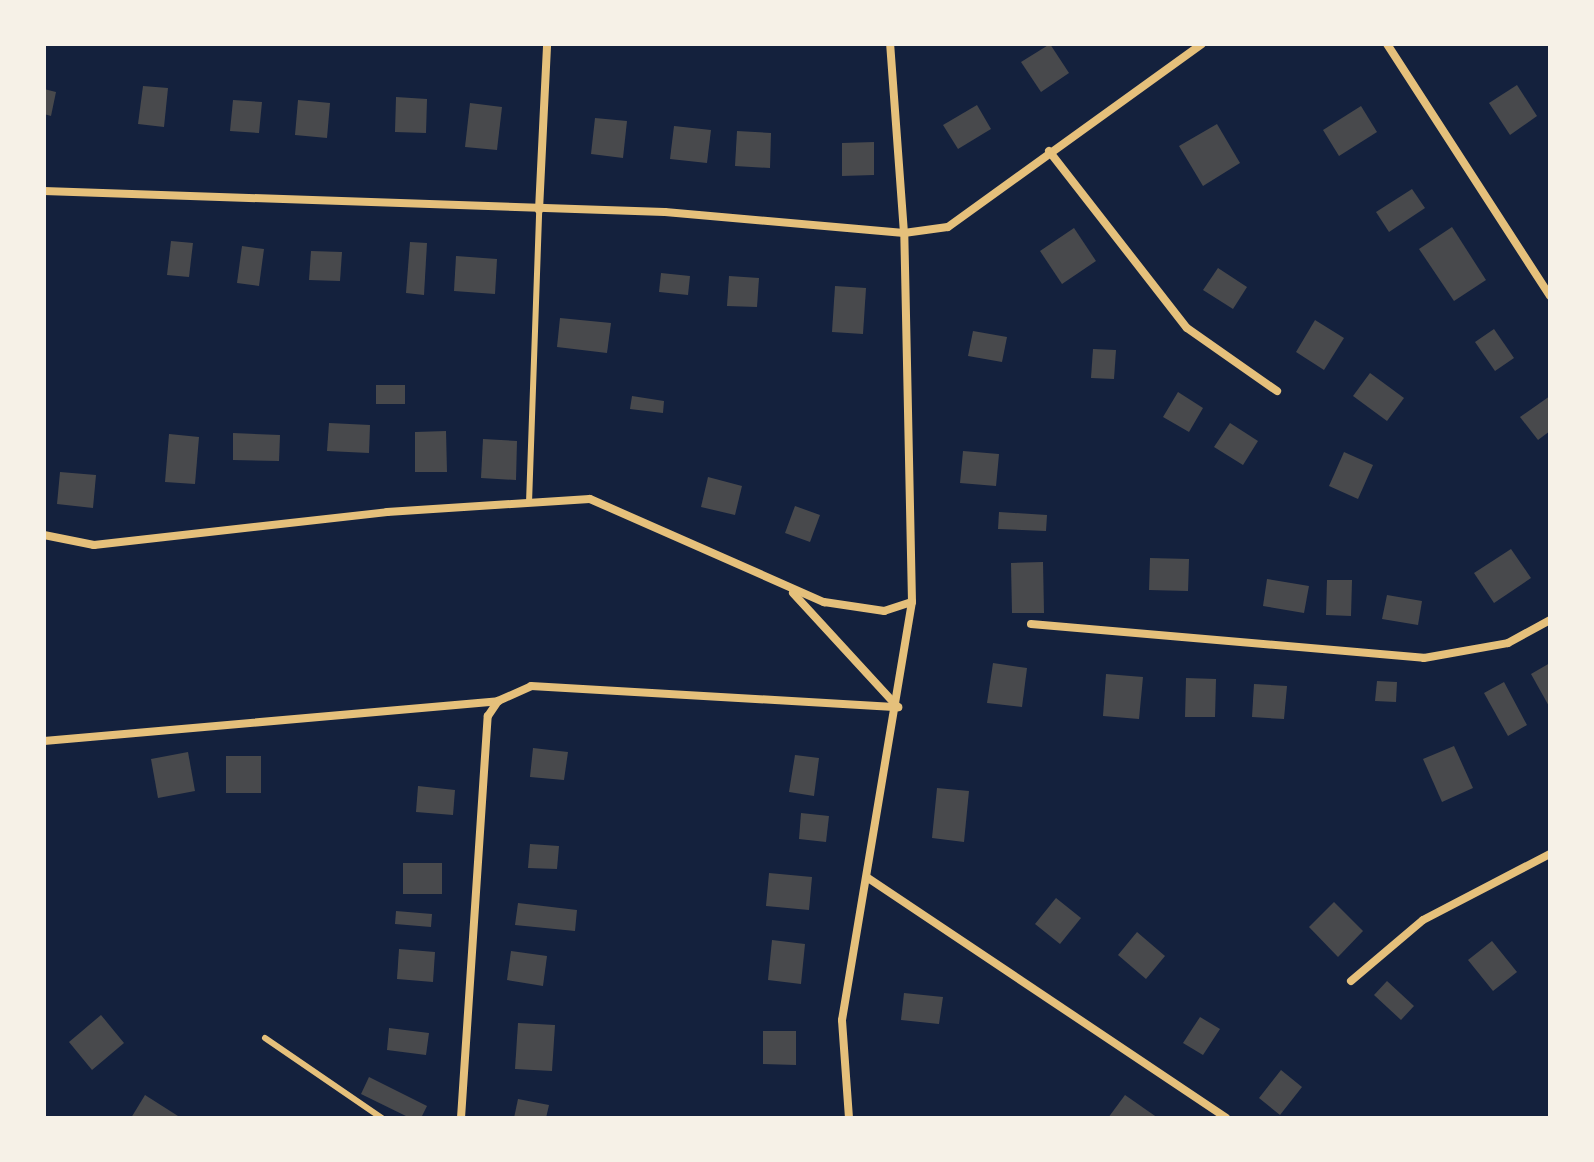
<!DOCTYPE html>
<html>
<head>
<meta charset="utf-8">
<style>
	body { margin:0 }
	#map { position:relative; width:1594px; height:1162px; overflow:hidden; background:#14213d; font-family:"Sofia Sans Condensed",sans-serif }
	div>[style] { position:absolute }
	.building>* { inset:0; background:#48494c }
	.service>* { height:6px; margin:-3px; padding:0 3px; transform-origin:3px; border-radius:3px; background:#e5c07b }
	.minor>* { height:8px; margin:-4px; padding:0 4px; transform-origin:4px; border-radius:4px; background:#e5c07b }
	span { translate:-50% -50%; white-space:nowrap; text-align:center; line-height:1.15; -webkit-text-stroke:8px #f6f1e7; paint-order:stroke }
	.frame { position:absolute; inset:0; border:46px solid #f6f1e7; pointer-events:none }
</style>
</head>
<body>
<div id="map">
	<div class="building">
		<i style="clip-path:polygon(1050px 44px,1069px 73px,1041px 92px,1021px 62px)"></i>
		<i style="clip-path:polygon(1517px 85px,1537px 116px,1510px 135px,1489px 103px)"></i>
		<i style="clip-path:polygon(143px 86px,168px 88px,164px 127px,138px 124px)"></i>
		<i style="clip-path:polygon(44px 89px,56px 92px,51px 116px,44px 114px)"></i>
		<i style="clip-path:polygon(396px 97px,427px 99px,426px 133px,395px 132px)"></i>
		<i style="clip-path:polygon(233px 100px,262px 102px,259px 133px,230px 131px)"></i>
		<i style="clip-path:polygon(298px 100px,330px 103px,327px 138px,295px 135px)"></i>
		<i style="clip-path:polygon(470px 103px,502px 107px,497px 150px,465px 147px)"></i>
		<i style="clip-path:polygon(977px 105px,991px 129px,958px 149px,943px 125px)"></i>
		<i style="clip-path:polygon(1361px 106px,1377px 132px,1339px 156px,1323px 130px)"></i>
		<i style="clip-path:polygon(595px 118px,627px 121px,623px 158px,591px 154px)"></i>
		<i style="clip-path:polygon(1217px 124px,1240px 163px,1203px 186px,1179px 146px)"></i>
		<i style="clip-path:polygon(674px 126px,711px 130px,707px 163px,670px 159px)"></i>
		<i style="clip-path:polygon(737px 131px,771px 133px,770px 168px,735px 166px)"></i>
		<i style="clip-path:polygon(874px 142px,874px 175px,842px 176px,842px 143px)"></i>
		<i style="clip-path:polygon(1412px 189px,1425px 208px,1389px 232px,1376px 212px)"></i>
		<i style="clip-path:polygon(1452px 227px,1486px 280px,1454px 301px,1419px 249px)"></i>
		<i style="clip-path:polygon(1074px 228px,1096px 261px,1062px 284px,1040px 251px)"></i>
		<i style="clip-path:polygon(171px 241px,193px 243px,189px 277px,167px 275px)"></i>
		<i style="clip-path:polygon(410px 242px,427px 243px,424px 295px,406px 293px)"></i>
		<i style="clip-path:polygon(242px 246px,264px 249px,259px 286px,237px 283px)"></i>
		<i style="clip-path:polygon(311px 251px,342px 252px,340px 281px,309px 280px)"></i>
		<i style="clip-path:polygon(456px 256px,497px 259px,495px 294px,454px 291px)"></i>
		<i style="clip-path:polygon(1218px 268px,1247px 287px,1233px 309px,1203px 290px)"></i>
		<i style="clip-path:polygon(661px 273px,690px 276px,688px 295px,659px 292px)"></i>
		<i style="clip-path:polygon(729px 276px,759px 278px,757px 307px,727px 306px)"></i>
		<i style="clip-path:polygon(835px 286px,866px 288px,863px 334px,832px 332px)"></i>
		<i style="clip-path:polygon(560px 318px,611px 323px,607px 353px,557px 347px)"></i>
		<i style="clip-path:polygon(1315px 320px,1344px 338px,1324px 370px,1296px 352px)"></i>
		<i style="clip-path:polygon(1494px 329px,1514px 358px,1495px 371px,1475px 342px)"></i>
		<i style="clip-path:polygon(973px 331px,1007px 337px,1002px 362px,968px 356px)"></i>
		<i style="clip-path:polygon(1093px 349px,1116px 350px,1114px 379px,1091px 378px)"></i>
		<i style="clip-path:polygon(1370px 373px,1404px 398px,1387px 421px,1353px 396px)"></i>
		<i style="clip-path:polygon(376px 385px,405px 385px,405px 404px,376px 404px)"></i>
		<i style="clip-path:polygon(1178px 392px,1203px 408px,1189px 432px,1163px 417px)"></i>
		<i style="clip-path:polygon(632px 396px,664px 401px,663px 413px,630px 409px)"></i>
		<i style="clip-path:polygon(1550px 396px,1550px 431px,1538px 440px,1520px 417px)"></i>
		<i style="clip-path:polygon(329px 423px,370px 425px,369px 453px,327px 451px)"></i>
		<i style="clip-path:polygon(1230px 423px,1258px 441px,1243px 465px,1214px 447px)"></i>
		<i style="clip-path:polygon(446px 431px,447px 472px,415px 472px,415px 432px)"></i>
		<i style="clip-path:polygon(233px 433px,280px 435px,279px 461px,233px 460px)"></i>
		<i style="clip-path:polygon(169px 434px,199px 437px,195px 484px,165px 482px)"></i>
		<i style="clip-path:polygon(483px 439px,517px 441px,516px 480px,481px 478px)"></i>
		<i style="clip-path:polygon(963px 451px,999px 454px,996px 486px,960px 483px)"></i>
		<i style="clip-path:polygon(1344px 452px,1373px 465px,1358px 499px,1329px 486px)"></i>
		<i style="clip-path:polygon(60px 472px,96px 475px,93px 508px,57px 504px)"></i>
		<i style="clip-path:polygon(708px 477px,742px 486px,735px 515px,701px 507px)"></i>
		<i style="clip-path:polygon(795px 506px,820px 515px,810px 542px,785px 533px)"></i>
		<i style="clip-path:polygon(999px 512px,1047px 515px,1046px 531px,998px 529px)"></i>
		<i style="clip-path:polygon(1511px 549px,1531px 578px,1494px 603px,1474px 573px)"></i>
		<i style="clip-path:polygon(1150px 558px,1189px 559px,1188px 591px,1149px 590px)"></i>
		<i style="clip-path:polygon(1043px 562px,1044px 613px,1012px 613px,1011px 563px)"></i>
		<i style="clip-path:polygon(1267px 579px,1309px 586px,1304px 613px,1263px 606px)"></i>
		<i style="clip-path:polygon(1327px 580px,1352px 580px,1351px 616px,1326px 615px)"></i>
		<i style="clip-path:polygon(1387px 595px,1422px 601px,1418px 625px,1382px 619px)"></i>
		<i style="clip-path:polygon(993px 663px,1027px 668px,1022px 707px,987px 703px)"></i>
		<i style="clip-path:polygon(1550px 663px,1550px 708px,1531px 674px)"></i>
		<i style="clip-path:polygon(1106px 674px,1143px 677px,1139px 719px,1103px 716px)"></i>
		<i style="clip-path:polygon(1186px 678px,1216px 679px,1215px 717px,1185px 717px)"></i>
		<i style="clip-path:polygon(1377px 681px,1397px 682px,1396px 702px,1375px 701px)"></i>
		<i style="clip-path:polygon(1504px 682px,1527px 725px,1508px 736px,1484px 693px)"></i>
		<i style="clip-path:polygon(1254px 684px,1287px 686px,1284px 719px,1252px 717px)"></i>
		<i style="clip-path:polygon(1454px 746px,1473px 788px,1442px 802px,1423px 759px)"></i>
		<i style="clip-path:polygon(533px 748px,568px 752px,564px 780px,530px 777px)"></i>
		<i style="clip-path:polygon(188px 752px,195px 791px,158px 798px,151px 759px)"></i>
		<i style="clip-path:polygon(795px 755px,819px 758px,814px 796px,789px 792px)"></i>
		<i style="clip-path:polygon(226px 756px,261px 756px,261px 793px,226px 793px)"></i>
		<i style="clip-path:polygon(418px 786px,455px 790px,453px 815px,416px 812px)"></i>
		<i style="clip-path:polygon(937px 788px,969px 791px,964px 842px,932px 838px)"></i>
		<i style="clip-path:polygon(801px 813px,829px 816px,826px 842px,799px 839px)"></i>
		<i style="clip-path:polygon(530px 844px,559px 846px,557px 869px,528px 868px)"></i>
		<i style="clip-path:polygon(403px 863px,442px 863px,442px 894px,403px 894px)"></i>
		<i style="clip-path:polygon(769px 873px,812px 877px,809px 910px,766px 906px)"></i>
		<i style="clip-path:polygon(1056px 898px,1081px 918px,1060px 944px,1035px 924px)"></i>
		<i style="clip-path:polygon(1334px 902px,1363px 931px,1338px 957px,1309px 927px)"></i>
		<i style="clip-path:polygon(518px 903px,577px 910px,575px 931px,515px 925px)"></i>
		<i style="clip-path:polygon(396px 911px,432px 914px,431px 927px,395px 924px)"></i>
		<i style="clip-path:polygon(1137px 932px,1165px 956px,1146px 979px,1118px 955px)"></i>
		<i style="clip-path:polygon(772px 940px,805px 944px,801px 984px,768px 980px)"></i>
		<i style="clip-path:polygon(1492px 941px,1517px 972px,1493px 991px,1468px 960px)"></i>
		<i style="clip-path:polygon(399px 949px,435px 952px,433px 982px,397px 979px)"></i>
		<i style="clip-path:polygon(511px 951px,547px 956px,543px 986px,507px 980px)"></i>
		<i style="clip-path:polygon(1387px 981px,1414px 1006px,1401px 1020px,1374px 995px)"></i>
		<i style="clip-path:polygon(904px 993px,943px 997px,939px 1024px,901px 1020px)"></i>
		<i style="clip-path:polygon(101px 1015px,124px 1043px,92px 1070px,69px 1042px)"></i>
		<i style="clip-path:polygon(1200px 1017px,1220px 1029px,1203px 1055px,1183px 1043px)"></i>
		<i style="clip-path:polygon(518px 1023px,555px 1025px,552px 1071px,515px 1069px)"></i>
		<i style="clip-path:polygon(389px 1028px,429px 1033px,426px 1055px,387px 1050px)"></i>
		<i style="clip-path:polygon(763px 1031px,796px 1031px,796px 1065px,763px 1064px)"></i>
		<i style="clip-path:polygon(1281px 1070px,1302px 1087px,1280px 1115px,1259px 1098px)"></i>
		<i style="clip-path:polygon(369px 1077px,427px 1106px,421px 1118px,410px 1118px,361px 1094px)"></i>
		<i style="clip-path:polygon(145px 1095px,178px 1116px,177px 1118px,131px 1118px)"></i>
		<i style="clip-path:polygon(1125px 1095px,1158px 1118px,1108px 1118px)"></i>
		<i style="clip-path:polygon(518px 1099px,549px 1105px,546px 1118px,514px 1118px)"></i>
	</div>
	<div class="service">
		<i style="left:529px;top:503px;width:293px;rotate:-88deg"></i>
		<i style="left:265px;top:1038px;width:142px;rotate:34.4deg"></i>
	</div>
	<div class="minor">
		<i style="left:1387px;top:44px;width:300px;rotate:57.1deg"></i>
		<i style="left:1049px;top:151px;width:224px;rotate:52.1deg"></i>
		<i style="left:1187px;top:328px;width:110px;rotate:35deg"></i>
		<i style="left:44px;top:191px;width:621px;rotate:1.94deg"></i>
		<i style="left:665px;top:212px;width:240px;rotate:5deg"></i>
		<i style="left:904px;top:233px;width:44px;rotate:-7.8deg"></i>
		<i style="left:948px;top:227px;width:313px;rotate:-35.8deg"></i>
		<i style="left:539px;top:210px;width:166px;rotate:-87.2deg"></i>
		<i style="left:44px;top:535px;width:51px;rotate:11.3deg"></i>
		<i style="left:94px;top:545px;width:295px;rotate:-6.4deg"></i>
		<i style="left:387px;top:512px;width:203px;rotate:-3.7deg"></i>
		<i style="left:590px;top:499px;width:256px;rotate:23.8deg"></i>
		<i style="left:824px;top:602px;width:61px;rotate:8.5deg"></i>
		<i style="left:884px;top:611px;width:29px;rotate:-18deg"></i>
		<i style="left:793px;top:593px;width:155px;rotate:47.4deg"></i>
		<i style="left:1031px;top:624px;width:394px;rotate:4.9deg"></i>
		<i style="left:1424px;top:658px;width:85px;rotate:-10.1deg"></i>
		<i style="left:1508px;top:643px;width:48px;rotate:-28.7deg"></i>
		<i style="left:44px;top:741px;width:456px;rotate:-5deg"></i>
		<i style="left:868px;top:878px;width:431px;rotate:33.8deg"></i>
		<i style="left:1351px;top:981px;width:94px;rotate:-40.3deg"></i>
		<i style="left:1423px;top:920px;width:143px;rotate:-27.5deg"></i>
		<i style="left:461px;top:1118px;width:403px;rotate:-86.2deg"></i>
		<i style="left:488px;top:716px;width:18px;rotate:-56deg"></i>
		<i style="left:498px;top:701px;width:36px;rotate:-24deg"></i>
		<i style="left:531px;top:686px;width:368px;rotate:3.3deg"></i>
		<i style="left:849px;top:1118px;width:98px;rotate:-94.1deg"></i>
		<i style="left:842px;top:1020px;width:424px;rotate:-80.5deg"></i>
		<i style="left:912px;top:602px;width:369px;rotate:-91.2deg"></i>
		<i style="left:904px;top:233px;width:190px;rotate:-94.2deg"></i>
	</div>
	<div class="frame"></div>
</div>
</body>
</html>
